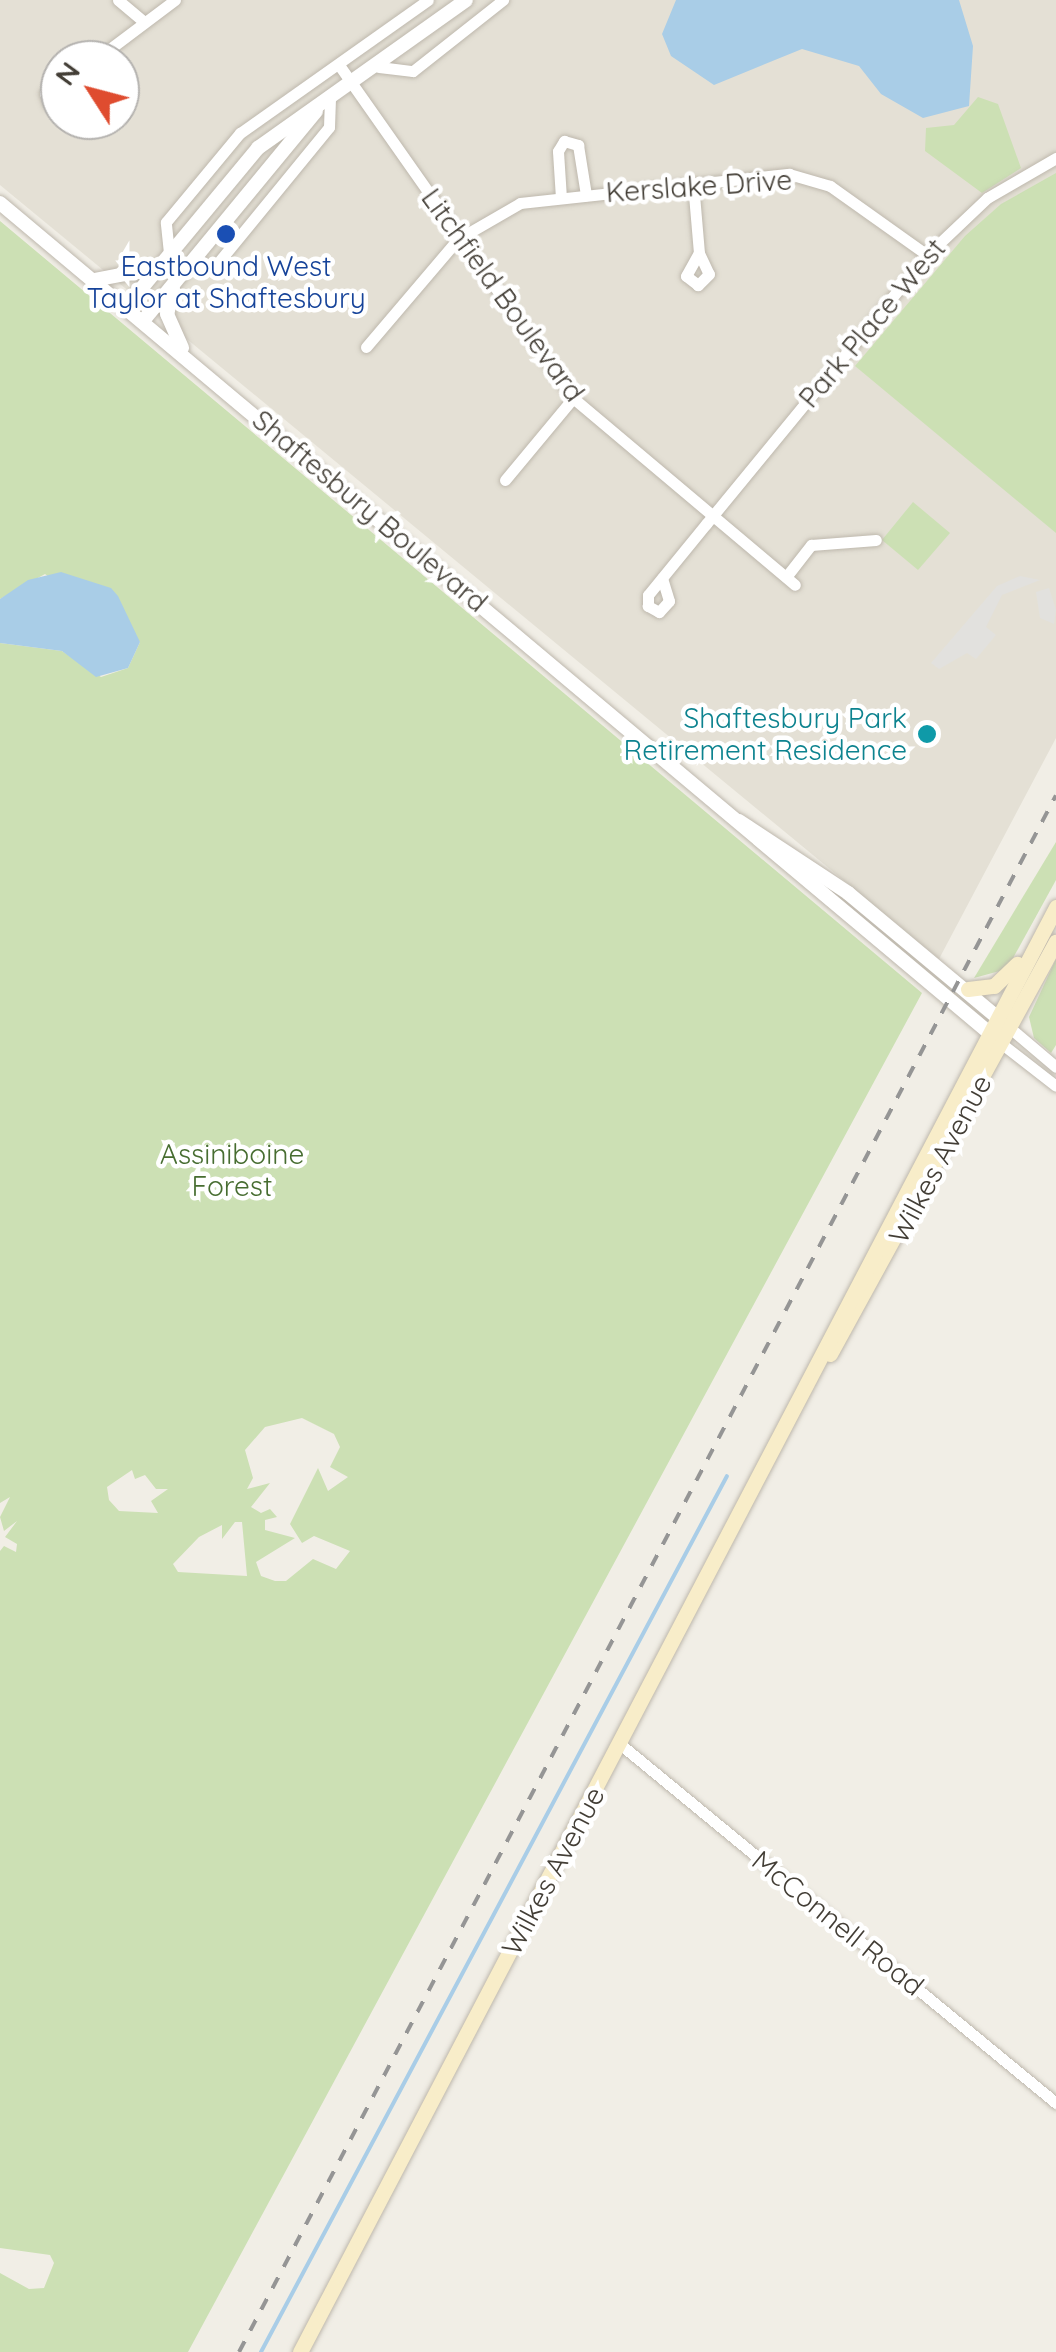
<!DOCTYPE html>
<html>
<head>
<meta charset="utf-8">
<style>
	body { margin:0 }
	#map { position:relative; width:1056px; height:2352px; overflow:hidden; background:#f1eee6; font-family:Quicksand,sans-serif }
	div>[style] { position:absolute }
	.residential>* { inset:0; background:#e4e0d5 }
	.green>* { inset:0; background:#cce0b4 }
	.parking>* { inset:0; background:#e2e1de }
	.water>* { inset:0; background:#a9cde7 }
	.stream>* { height:4px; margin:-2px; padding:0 2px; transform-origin:2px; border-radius:2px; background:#a9cde7 }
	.roads { filter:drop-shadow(0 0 2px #beb8ad) drop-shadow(0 0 2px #beb8ad) }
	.minor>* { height:11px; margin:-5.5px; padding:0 5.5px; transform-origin:5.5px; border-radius:5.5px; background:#fff }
	.tertiary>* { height:14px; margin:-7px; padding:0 7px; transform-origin:7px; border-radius:7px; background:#fff }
	.secondary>* { height:15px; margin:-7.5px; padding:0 7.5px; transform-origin:7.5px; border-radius:7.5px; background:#f8edc9 }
	.rail>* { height:4px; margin-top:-2px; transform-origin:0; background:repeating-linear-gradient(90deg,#959595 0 12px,transparent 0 24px) }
	.dots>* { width:28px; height:28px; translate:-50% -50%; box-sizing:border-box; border:5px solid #fff; border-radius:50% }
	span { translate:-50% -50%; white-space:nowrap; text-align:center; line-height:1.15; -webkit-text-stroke:9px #fff; paint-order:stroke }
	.street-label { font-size:28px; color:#433e36 }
	.transit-label { font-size:28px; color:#164399 }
	.culture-label { font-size:28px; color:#0d838f }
	.right { translate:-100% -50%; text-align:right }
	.park-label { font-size:28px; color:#476d31 }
	.north { position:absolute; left:40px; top:40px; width:100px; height:100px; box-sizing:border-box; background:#fff; border:2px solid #b4b2af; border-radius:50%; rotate:306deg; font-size:28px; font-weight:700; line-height:40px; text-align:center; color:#433e36 }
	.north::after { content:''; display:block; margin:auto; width:35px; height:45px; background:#df4c2f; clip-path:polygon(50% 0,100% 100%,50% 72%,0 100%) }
</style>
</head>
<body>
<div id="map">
	<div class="residential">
		<i style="clip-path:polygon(evenodd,0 0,1056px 0,1056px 738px,939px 959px,0 185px,0 0,60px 60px,120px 60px,120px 120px,60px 120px,60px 60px)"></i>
	</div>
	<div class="green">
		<i style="clip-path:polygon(978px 97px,998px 104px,1021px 168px,982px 193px,925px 151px,926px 128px,954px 125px)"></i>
		<i style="clip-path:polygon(1056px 173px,1056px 533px,855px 366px,965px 236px,1001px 204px)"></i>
		<i style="clip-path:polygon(evenodd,0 221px,922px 993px,188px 2352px,0 2352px,0 2273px,29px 2289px,44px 2288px,54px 2263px,50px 2255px,0 2248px,0 1551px,4px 1546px,16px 1552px,17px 1544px,5px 1537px,17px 1521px,4px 1531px,0 1517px,10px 1497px,0 1503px,0 643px,62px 651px,101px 677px,128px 668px,140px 642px,45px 574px,0 599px,0 221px,302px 1418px,334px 1434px,340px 1447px,330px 1467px,348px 1477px,328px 1491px,318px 1468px,290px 1524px,302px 1543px,314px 1536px,350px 1551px,336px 1569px,313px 1559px,286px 1581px,275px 1581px,261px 1576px,256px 1562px,295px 1538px,265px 1530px,265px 1520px,277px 1517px,270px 1509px,261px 1513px,251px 1507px,270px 1483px,247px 1489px,253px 1478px,245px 1450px,265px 1427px,302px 1418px,0 221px,132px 1470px,135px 1479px,145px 1475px,156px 1489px,168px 1489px,151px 1501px,158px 1513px,119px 1511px,109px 1500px,107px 1487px,132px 1470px,0 221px,235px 1522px,242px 1522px,247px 1576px,178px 1572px,173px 1564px,199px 1537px,222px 1525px,222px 1539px,235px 1522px)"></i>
		<i style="clip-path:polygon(913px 502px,950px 533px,918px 570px,882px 540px)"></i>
		<i style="clip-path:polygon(1056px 842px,1056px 880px,1007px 969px,974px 978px)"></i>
		<i style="clip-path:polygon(1056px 959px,1056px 1045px,1051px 1053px,1034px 1038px,1029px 1017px)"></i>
	</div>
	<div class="parking">
		<i style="clip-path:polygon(1020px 576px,1040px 580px,1002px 595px,986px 627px,996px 635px,976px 659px,967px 653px,939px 669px,931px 663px,997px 586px)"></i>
		<i style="clip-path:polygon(1049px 588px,1056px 610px,1054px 624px,1040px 618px,1036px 592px)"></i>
	</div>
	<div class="water">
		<i style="clip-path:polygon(676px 0,959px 0,973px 46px,969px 106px,923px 118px,881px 94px,859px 66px,802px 49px,714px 85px,671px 56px,662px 34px)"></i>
		<i style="clip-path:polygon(61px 572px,111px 588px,118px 596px,140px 642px,128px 668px,96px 677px,62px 651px,0 643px,0 599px,28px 580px)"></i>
	</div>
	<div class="stream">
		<i style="left:261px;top:2352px;width:992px;rotate:-61.99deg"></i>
	</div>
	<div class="roads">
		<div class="minor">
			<i style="left:118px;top:0;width:33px;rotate:40deg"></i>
			<i style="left:95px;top:60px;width:100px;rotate:-36.9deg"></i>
			<i style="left:339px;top:65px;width:407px;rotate:54.9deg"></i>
			<i style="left:573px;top:398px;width:290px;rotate:40.1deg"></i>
			<i style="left:379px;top:67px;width:34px;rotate:7deg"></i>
			<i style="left:413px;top:71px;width:115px;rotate:-38.3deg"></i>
			<i style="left:60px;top:83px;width:18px;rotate:146deg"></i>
			<i style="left:45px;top:93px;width:12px;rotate:70deg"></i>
			<i style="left:49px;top:104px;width:11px;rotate:10deg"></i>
			<i style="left:693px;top:183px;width:70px;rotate:85.1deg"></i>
			<i style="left:561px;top:198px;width:47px;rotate:-93.7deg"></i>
			<i style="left:558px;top:151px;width:12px;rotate:-59deg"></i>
			<i style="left:564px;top:141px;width:15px;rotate:16deg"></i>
			<i style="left:578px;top:145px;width:51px;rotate:80.9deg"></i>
			<i style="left:169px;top:253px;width:31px;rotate:-96deg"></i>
			<i style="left:166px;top:222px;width:116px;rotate:-50.3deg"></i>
			<i style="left:240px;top:133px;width:230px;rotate:-35.3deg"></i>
			<i style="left:699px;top:253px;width:23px;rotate:65deg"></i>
			<i style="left:709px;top:274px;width:16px;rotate:135deg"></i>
			<i style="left:698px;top:285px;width:15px;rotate:-143deg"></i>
			<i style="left:686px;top:276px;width:26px;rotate:-61deg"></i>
			<i style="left:187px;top:267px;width:30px;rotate:-6deg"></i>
			<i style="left:217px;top:264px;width:177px;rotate:-50.7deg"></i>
			<i style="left:329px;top:127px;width:28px;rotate:-88deg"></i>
			<i style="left:366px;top:347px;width:142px;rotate:-49.6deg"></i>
			<i style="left:458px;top:239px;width:72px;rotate:-30.1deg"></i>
			<i style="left:520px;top:203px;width:271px;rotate:-6.2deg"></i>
			<i style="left:789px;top:174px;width:43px;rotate:16.3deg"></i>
			<i style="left:830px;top:186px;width:119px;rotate:35.4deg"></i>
			<i style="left:505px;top:480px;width:107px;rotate:-50.3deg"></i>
			<i style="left:786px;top:577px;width:41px;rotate:-52deg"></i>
			<i style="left:811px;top:545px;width:65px;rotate:-4.4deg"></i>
			<i style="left:662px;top:578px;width:24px;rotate:73deg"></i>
			<i style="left:669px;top:601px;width:15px;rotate:132deg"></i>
			<i style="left:659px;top:612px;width:13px;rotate:-151deg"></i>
			<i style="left:648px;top:606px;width:11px;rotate:-90deg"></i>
			<i style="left:648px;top:595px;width:92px;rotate:-50.8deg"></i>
			<i style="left:706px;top:524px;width:348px;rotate:-50.6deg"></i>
			<i style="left:927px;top:255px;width:83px;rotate:-43.5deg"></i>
			<i style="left:987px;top:198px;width:80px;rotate:-30.1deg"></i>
			<i style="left:1010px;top:1028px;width:60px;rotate:40.3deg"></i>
			<i style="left:1002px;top:1044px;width:68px;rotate:37.9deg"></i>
			<i style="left:620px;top:1744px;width:565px;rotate:39.47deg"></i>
		</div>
		<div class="tertiary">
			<i style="left:0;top:203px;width:1304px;rotate:39.99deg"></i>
			<i style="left:94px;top:280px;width:58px;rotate:-10.9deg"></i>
			<i style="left:173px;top:289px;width:26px;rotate:103deg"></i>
			<i style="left:167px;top:314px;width:37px;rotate:66deg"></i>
			<i style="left:126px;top:307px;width:207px;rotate:-50.3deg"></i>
			<i style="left:258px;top:148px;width:255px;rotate:-35.4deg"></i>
			<i style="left:143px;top:321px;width:272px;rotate:-50.5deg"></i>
			<i style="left:739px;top:821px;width:131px;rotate:33.4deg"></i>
			<i style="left:848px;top:893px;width:202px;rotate:39.8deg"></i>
		</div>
		<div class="secondary">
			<i style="left:968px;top:989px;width:26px;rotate:-7deg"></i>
			<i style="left:994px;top:986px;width:32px;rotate:-44deg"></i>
			<i style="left:830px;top:1354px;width:470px;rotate:-61.3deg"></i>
			<i style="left:300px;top:2352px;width:1631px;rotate:-62.38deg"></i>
		</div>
	</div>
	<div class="rail">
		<i style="left:239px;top:2352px;width:1758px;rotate:-62.31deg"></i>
	</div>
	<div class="dots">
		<i style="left:226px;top:234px;background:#1a4fb4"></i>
		<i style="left:927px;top:734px;background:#0f9aa8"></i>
	</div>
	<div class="street-label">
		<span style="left:699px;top:186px;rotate:-4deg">Kerslake Drive</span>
		<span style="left:503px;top:295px;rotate:54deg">Litchfield Boulevard</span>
		<span style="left:872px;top:323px;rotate:-50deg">Park Place West</span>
		<span style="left:370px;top:511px;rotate:40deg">Shaftesbury Boulevard</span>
		<span style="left:940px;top:1159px;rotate:-62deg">Wilkes Avenue</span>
		<span style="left:553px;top:1871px;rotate:-62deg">Wilkes Avenue</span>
		<span style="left:838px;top:1923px;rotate:39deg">McConnell Road</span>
	</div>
	<div class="transit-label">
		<span style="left:226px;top:282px">Eastbound West<br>Taylor at Shaftesbury</span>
	</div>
	<div class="culture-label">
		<span class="right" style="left:907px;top:734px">Shaftesbury Park<br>Retirement Residence</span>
	</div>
	<div class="park-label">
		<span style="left:232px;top:1170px">Assiniboine<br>Forest</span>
	</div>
	<div class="north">N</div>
</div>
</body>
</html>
